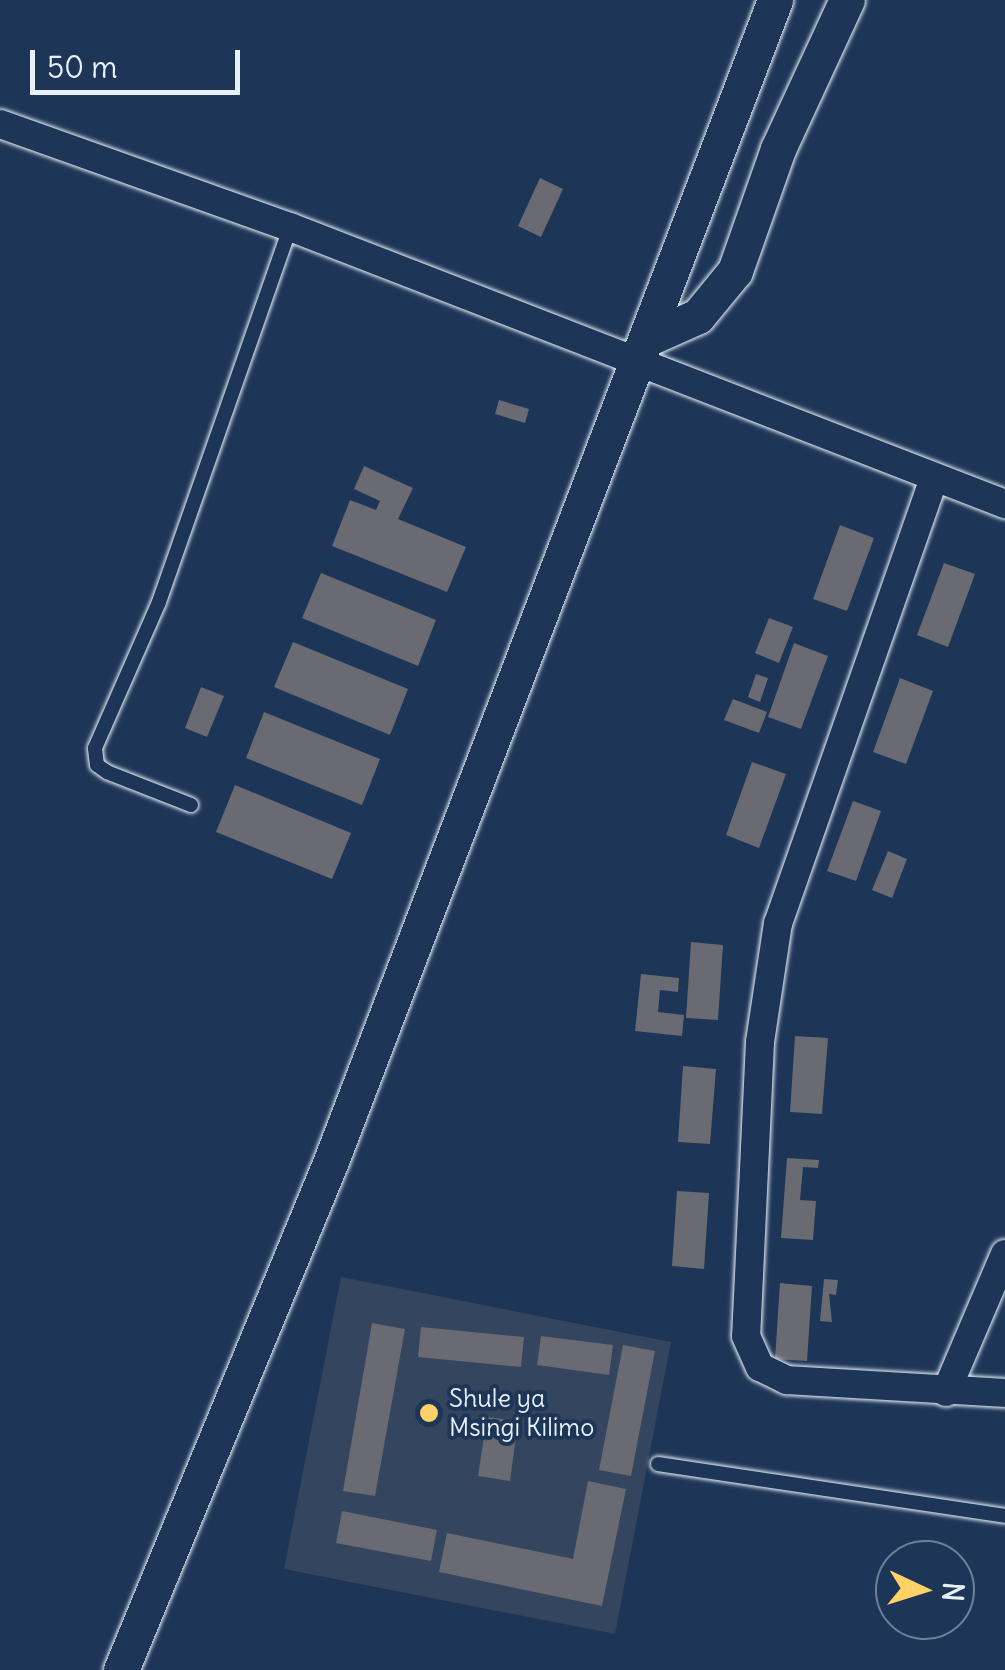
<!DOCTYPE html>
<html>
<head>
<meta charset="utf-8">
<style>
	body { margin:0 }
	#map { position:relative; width:1005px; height:1670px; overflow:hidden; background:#1d3557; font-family:Delius,sans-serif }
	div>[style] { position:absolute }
	.built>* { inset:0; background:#34455f }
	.building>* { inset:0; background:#696a72 }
	.roads { filter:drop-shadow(0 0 2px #e8f1f8) drop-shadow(0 0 2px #e8f1f8) }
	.service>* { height:14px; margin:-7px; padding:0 7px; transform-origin:7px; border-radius:7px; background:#1d3557 }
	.minor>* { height:28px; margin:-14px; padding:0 14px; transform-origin:14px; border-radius:14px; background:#1d3557 }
	.tertiary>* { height:35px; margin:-17.5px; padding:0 17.5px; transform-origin:17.5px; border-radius:17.5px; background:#1d3557 }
	.dots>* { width:28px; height:28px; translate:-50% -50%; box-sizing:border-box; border:5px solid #1d3557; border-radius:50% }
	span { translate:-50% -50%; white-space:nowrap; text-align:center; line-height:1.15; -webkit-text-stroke:8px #1d3557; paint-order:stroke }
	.poi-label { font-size:25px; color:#e8f1f8 }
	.left { translate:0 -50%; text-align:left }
	.north { position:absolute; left:875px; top:1540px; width:100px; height:100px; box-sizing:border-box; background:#1d3557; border:2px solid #6e8097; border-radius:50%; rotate:94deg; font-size:28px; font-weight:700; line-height:40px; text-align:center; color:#e8f1f8 }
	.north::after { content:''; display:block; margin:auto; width:35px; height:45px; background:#ffd166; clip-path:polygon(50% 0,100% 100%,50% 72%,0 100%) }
	.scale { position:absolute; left:30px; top:50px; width:210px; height:45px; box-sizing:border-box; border:5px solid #e8f1f8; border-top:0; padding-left:12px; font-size:30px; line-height:35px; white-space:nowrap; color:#e8f1f8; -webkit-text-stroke:8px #1d3557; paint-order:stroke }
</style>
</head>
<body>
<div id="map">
	<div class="built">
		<i style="clip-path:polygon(341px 1277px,671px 1342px,615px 1634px,284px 1569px)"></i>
	</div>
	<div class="building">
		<i style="clip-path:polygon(540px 178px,563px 189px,541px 237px,518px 226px)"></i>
		<i style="clip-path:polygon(499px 400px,529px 409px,525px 423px,495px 414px)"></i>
		<i style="clip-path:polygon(364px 466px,413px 488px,398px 519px,466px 547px,447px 592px,332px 546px,350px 500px,376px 510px,380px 501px,354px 489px)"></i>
		<i style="clip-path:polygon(840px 525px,874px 538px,847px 611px,813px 599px)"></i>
		<i style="clip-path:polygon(944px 563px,975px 574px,948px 647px,917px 635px)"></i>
		<i style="clip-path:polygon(321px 573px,436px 620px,418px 666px,302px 618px)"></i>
		<i style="clip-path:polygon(769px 618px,793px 627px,779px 663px,755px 653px)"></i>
		<i style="clip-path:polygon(293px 642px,408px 689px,390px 735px,274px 687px)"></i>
		<i style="clip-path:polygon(794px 643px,828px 656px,801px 729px,768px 717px)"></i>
		<i style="clip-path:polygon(756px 674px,768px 678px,760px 702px,748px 697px)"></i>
		<i style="clip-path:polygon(900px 678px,933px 691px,906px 764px,873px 752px)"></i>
		<i style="clip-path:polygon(201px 687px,224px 696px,207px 737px,185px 728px)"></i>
		<i style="clip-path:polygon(733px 699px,767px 712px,759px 733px,724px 720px)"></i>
		<i style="clip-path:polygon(264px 712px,380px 759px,362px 805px,246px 758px)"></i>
		<i style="clip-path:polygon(752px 762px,786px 774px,759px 848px,726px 835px)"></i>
		<i style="clip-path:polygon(235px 785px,351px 833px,332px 879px,216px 832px)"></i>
		<i style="clip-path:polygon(853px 801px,881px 811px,856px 881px,827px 871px)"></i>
		<i style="clip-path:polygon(888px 851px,907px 859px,892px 898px,872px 890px)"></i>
		<i style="clip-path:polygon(691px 942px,723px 945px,718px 1020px,686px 1018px)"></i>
		<i style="clip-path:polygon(641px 974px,679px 978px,678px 992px,660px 990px,658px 1012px,684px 1015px,682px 1036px,635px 1031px)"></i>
		<i style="clip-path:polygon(795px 1036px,828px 1038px,822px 1114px,790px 1112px)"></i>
		<i style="clip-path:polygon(683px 1066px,716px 1069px,710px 1144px,678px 1142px)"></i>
		<i style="clip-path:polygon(787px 1158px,819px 1160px,818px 1168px,803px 1167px,800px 1200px,816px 1201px,813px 1240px,781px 1238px)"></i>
		<i style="clip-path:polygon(677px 1191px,709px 1193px,704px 1269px,672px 1266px)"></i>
		<i style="clip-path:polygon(824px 1279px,838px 1280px,836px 1295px,829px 1294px,832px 1322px,820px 1321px)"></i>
		<i style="clip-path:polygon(780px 1283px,812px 1286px,807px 1361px,775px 1359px)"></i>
		<i style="clip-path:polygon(372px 1323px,405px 1329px,375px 1496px,343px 1491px)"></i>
		<i style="clip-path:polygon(421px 1327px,524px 1337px,521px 1367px,418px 1357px)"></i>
		<i style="clip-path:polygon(541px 1336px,613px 1345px,609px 1375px,537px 1365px)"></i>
		<i style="clip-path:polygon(623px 1345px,655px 1351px,631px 1476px,599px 1470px)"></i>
		<i style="clip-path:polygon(487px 1417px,518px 1421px,510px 1481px,478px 1476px)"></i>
		<i style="clip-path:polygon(588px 1481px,626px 1489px,602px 1606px,439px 1572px,447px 1533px,573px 1559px)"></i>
		<i style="clip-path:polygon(342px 1511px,437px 1530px,431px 1561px,336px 1543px)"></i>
	</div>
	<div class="roads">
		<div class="service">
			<i style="left:191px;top:805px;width:90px;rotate:-158.6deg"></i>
			<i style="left:107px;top:772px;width:12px;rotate:-145deg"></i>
			<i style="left:97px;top:765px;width:17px;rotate:-97deg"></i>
			<i style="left:95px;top:748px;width:159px;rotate:-66.3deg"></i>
			<i style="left:159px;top:602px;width:397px;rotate:-70.7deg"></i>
			<i style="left:658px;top:1464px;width:351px;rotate:8.5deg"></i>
		</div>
		<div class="minor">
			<i style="left:0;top:124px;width:308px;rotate:19.6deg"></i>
			<i style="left:290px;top:227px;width:767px;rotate:21.18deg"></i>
			<i style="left:933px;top:481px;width:468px;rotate:109.3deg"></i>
			<i style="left:778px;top:923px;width:120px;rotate:98.6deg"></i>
			<i style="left:760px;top:1042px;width:294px;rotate:92.7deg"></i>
			<i style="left:746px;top:1336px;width:34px;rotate:66deg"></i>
			<i style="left:760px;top:1367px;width:30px;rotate:26deg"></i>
			<i style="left:787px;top:1380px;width:218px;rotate:3.4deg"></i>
			<i style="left:946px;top:1392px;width:150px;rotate:-66.9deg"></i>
		</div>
		<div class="tertiary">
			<i style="left:651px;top:337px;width:51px;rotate:-24.1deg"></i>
			<i style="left:698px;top:316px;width:58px;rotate:-50.6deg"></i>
			<i style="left:735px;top:271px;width:129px;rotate:-70.6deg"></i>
			<i style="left:778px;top:149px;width:164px;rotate:-65.2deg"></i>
			<i style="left:121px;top:1670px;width:551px;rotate:-67.58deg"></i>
			<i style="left:331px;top:1161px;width:1243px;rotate:-69.07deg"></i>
		</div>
	</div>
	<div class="dots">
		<i style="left:429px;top:1413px;background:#ffd166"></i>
	</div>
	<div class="poi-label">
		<span class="left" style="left:449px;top:1413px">Shule ya<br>Msingi Kilimo</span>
	</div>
	<div class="north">N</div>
	<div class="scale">50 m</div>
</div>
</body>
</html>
